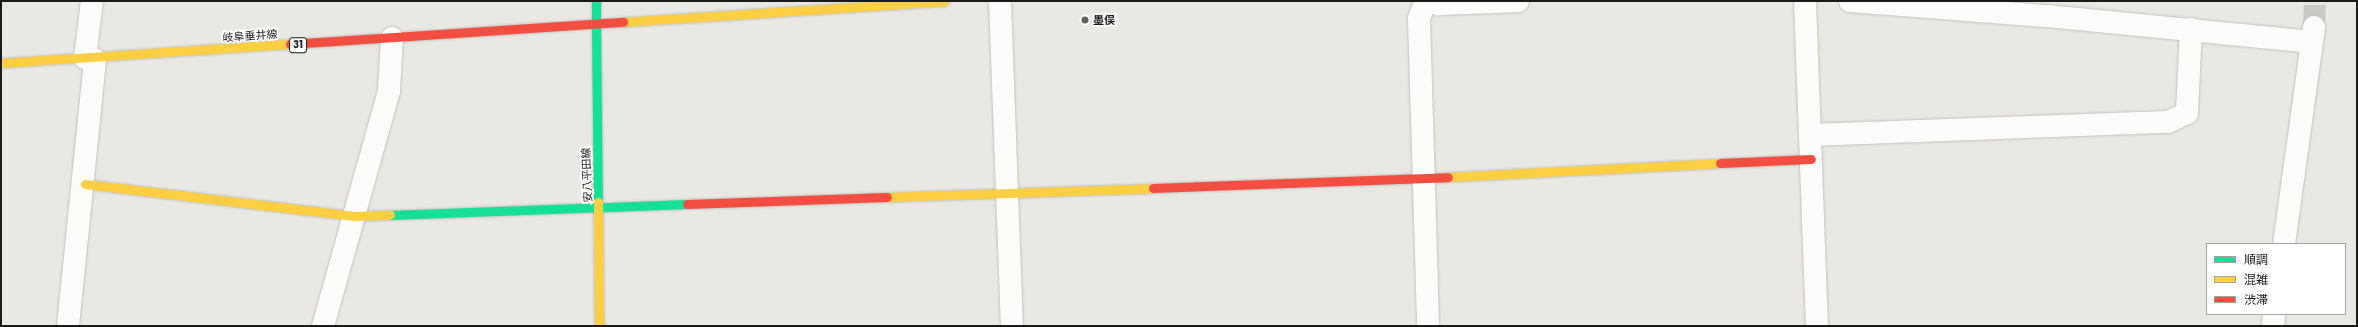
<!DOCTYPE html>
<html>
<head>
<meta charset="utf-8">
<style>
	body { margin:0 }
	#map { position:relative; width:2358px; height:327px; overflow:hidden; background:#eae8e2; font-family:Poppins,"Noto Sans JP",sans-serif }
	div>[style] { position:absolute }
	.street-tunnel>* { height:22px; margin-top:-11px; transform-origin:0; background:repeating-linear-gradient(90deg,#cbc9c4 0 22px,transparent 0 33px) }
	.roads { filter:drop-shadow(0 0 1px #c2c1be) drop-shadow(0 0 1px #c2c1be) }
	.street>* { height:22px; margin:-11px; padding:0 11px; transform-origin:11px; border-radius:11px; background:#fcfcfb }
	.fast>* { height:9px; margin:-4.5px; padding:0 4.5px; transform-origin:4.5px; border-radius:4.5px; background:#16e098 }
	.slow>* { height:9px; margin:-4.5px; padding:0 4.5px; transform-origin:4.5px; border-radius:4.5px; background:#ffcf43 }
	.jam>* { height:9px; margin:-4.5px; padding:0 4.5px; transform-origin:4.5px; border-radius:4.5px; background:#f24e42 }
	.dots>* { width:11px; height:11px; translate:-50% -50%; box-sizing:border-box; border:2px solid #fff; border-radius:50% }
	span { translate:-50% -50%; white-space:nowrap; text-align:center; line-height:1.15; -webkit-text-stroke:3.5px #fff; paint-order:stroke }
	.shield-label span { padding:1px 3px; background:#fff; border:1px solid; border-radius:3px; -webkit-text-stroke-width:0 }
	.shield-label { font-size:10px; color:#1a1a1a; font-weight:700 }
	.poi-label { font-size:11px; color:#1a1a1a; font-weight:700 }
	.left { translate:0 -50%; text-align:left }
	.street-label { font-size:11px; color:#1a1a1a }
	.frame { position:absolute; inset:0; border:2px solid #1a1a1a; pointer-events:none }
	.legend { position:absolute; left:2206px; top:243px; width:140px; height:72px; box-sizing:border-box; background:#fff; border:1px solid #a3a3a3; margin:0; padding:5px 7px; list-style:none; font-size:12px; color:#1a1a1a }
	.legend li { display:flex; align-items:center; gap:8px; height:20px }
	.legend b { width:20px; border:1px solid #a3a3a3 }
</style>
</head>
<body>
<div id="map">
	<div class="street-tunnel">
		<i style="left:2314px;top:27px;width:26px;rotate:-88deg"></i>
	</div>
	<div class="roads">
		<div class="street">
			<i style="left:1000px;top:1px;width:325px;rotate:87.9deg"></i>
			<i style="left:1426px;top:1px;width:18px;rotate:112deg"></i>
			<i style="left:1419px;top:18px;width:308px;rotate:88.3deg"></i>
			<i style="left:1432px;top:1px;width:7px;rotate:27deg"></i>
			<i style="left:1438px;top:4px;width:80px;rotate:-2.1deg"></i>
			<i style="left:1805px;top:1px;width:325px;rotate:87.9deg"></i>
			<i style="left:1850px;top:1px;width:198px;rotate:4.4deg"></i>
			<i style="left:2047px;top:16px;width:264px;rotate:5.6deg"></i>
			<i style="left:85px;top:58px;width:57px;rotate:-83deg"></i>
			<i style="left:1810px;top:135px;width:358px;rotate:-2.1deg"></i>
			<i style="left:2168px;top:122px;width:21px;rotate:-25deg"></i>
			<i style="left:2187px;top:113px;width:84px;rotate:-87.3deg"></i>
			<i style="left:2284px;top:244px;width:219px;rotate:-82.1deg"></i>
			<i style="left:68px;top:326px;width:268px;rotate:-84.2deg"></i>
			<i style="left:323px;top:326px;width:244px;rotate:-74.3deg"></i>
			<i style="left:389px;top:91px;width:53px;rotate:-86.8deg"></i>
			<i style="left:2273px;top:326px;width:12px;rotate:-85deg"></i>
		</div>
		<div class="fast">
			<i style="left:596px;top:1px;width:22px;rotate:90deg"></i>
			<i style="left:596px;top:23px;width:179px;rotate:89.4deg"></i>
			<i style="left:390px;top:215px;width:297px;rotate:-2.1deg"></i>
		</div>
		<div class="slow">
			<i style="left:623px;top:22px;width:322px;rotate:-3.7deg"></i>
			<i style="left:1px;top:63px;width:290px;rotate:-3.8deg"></i>
			<i style="left:1448px;top:177px;width:272px;rotate:-2.9deg"></i>
			<i style="left:85px;top:184px;width:271px;rotate:6.8deg"></i>
			<i style="left:354px;top:216px;width:36px;rotate:-2deg"></i>
			<i style="left:887px;top:197px;width:266px;rotate:-1.9deg"></i>
			<i style="left:598px;top:202px;width:124px;rotate:89.5deg"></i>
		</div>
		<div class="jam">
			<i style="left:290px;top:44px;width:334px;rotate:-3.8deg"></i>
			<i style="left:1720px;top:163px;width:91px;rotate:-2.5deg"></i>
			<i style="left:1153px;top:188px;width:295px;rotate:-2.1deg"></i>
			<i style="left:687px;top:204px;width:200px;rotate:-2deg"></i>
		</div>
	</div>
	<div class="dots">
		<i style="left:1085px;top:20px;background:#636260"></i>
	</div>
	<div class="shield-label">
		<span style="left:298px;top:45px">31</span>
	</div>
	<div class="poi-label">
		<span class="left" style="left:1093px;top:20px">墨俣</span>
	</div>
	<div class="street-label">
		<span style="left:250px;top:36px;rotate:-4deg">岐阜垂井線</span>
		<span style="left:587px;top:175px;rotate:-92deg">安八平田線</span>
	</div>
	<div class="frame"></div>
	<ul class="legend">
	<li><b style="height:5px;background:#16e098"></b>順調</li>
	<li><b style="height:5px;background:#ffcf43"></b>混雑</li>
	<li><b style="height:5px;background:#f24e42"></b>渋滞</li>
	</ul>
</div>
</body>
</html>
